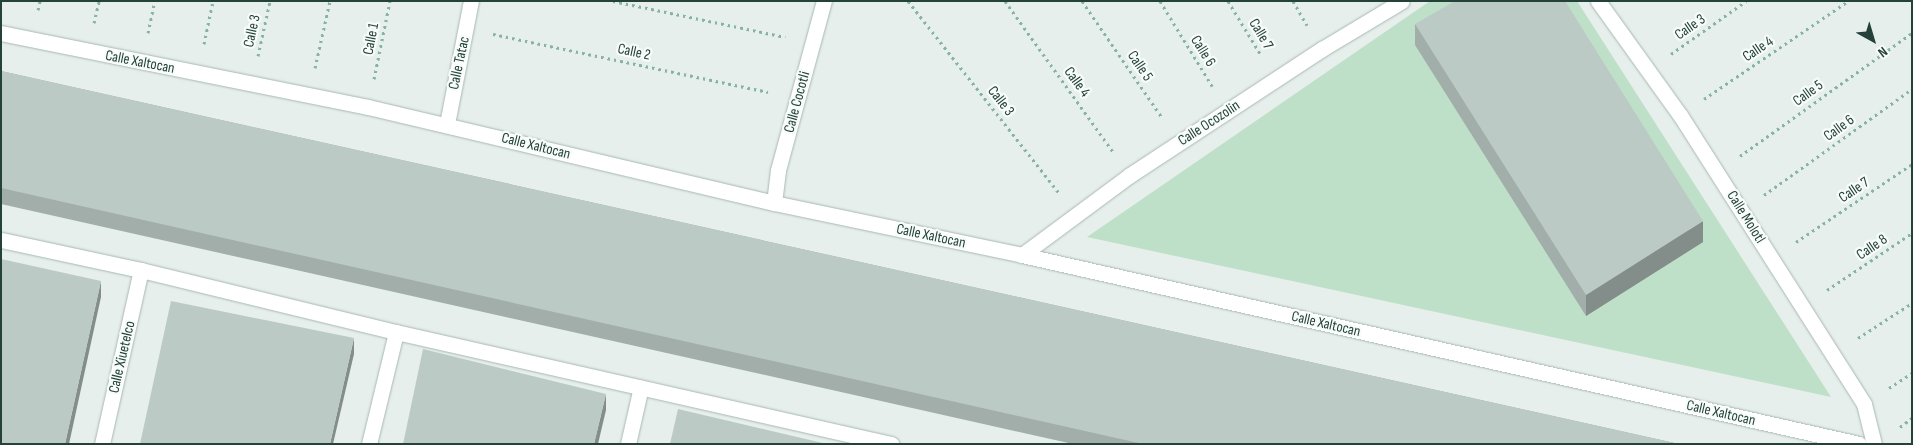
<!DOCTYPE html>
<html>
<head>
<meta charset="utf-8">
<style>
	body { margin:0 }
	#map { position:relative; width:1913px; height:445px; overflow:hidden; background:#e6efeb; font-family:"Sofia Sans Condensed",sans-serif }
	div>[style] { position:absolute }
	.green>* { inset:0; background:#bfe0c8 }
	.path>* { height:3px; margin-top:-1.5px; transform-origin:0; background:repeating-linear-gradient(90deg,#86b3a5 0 2.5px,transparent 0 6.5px) }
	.roads { filter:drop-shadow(0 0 1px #a8b8b2) drop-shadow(0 0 1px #a8b8b2) }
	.street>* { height:15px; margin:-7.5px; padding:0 7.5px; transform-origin:7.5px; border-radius:7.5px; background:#fff }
	.wall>* { inset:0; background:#a1aea9 }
	.shaded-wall>* { inset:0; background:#838d89 }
	.building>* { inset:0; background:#bbcac4 }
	span { translate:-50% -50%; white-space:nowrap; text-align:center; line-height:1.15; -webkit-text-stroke:4.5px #f7fbf9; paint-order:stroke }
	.street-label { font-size:15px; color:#24423a }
	.frame { position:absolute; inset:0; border:2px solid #24423a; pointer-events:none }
	.north { position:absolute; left:1848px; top:15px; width:50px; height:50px; -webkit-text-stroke:4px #f7fbf9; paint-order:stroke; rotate:141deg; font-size:14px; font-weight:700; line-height:20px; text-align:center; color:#24423a }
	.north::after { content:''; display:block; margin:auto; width:18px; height:22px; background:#24423a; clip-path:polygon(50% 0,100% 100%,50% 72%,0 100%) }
</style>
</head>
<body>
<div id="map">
	<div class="green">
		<i style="clip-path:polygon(1430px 1px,1577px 1px,1831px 397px,1087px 237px)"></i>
	</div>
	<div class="path">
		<i style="left:613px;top:1px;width:176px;rotate:11.8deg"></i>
		<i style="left:908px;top:1px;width:244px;rotate:51.8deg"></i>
		<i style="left:1005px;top:1px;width:186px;rotate:54.4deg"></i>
		<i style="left:1082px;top:1px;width:143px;rotate:55.5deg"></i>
		<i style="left:1160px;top:1px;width:100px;rotate:58.5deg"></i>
		<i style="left:1228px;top:1px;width:63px;rotate:58.6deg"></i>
		<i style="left:1293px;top:1px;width:28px;rotate:60deg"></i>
		<i style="left:38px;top:10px;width:9px;rotate:-77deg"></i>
		<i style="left:94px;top:23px;width:23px;rotate:-77deg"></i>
		<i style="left:148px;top:33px;width:33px;rotate:-78deg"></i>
		<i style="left:493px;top:34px;width:281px;rotate:11.9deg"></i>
		<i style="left:204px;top:44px;width:44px;rotate:-78.2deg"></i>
		<i style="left:1671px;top:54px;width:92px;rotate:-35.2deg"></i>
		<i style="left:258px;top:56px;width:56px;rotate:-77.7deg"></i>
		<i style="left:315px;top:68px;width:69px;rotate:-77.4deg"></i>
		<i style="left:374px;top:79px;width:80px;rotate:-78.4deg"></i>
		<i style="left:1704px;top:99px;width:174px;rotate:-34.2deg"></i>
		<i style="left:1740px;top:156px;width:211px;rotate:-35.6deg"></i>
		<i style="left:1764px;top:195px;width:182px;rotate:-35.6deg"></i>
		<i style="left:1796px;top:242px;width:140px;rotate:-33.9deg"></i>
		<i style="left:1827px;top:290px;width:102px;rotate:-33.8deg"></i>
		<i style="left:1858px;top:338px;width:64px;rotate:-32.9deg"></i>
		<i style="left:1889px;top:388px;width:27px;rotate:-33deg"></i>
		<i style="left:1900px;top:427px;width:15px;rotate:-37deg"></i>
	</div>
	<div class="roads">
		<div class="street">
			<i style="left:1598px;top:1px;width:140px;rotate:54.3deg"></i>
			<i style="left:1680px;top:115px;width:343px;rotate:57.5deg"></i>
			<i style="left:1864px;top:404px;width:41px;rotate:76deg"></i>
			<i style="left:1px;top:33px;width:374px;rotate:11.4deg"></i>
			<i style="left:368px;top:107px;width:417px;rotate:13.3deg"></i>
			<i style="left:774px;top:203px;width:253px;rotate:11.8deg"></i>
			<i style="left:1022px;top:255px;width:858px;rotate:12.72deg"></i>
			<i style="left:447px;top:124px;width:125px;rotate:-79deg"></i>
			<i style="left:774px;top:203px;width:33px;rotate:-83deg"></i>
			<i style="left:778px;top:170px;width:175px;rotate:-74.8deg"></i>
			<i style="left:1px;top:240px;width:143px;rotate:12.1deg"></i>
			<i style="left:141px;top:270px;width:262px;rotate:13.7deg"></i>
			<i style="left:396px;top:332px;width:508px;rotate:12.75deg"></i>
			<i style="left:1022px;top:255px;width:134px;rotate:-36.5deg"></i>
			<i style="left:1130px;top:175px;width:230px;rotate:-33.3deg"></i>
			<i style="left:1322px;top:49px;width:93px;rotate:-31deg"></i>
			<i style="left:102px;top:444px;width:178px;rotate:-77.4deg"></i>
			<i style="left:369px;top:444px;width:115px;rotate:-76.4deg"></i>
			<i style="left:628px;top:444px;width:58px;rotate:-77.2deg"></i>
		</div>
	</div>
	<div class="wall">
		<i style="clip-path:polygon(1415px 24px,1703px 242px,1586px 316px,1415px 45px)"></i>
		<i style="clip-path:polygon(1px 71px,1679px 444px,1073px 444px,1px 204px)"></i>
	</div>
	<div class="shaded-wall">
		<i style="clip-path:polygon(1703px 221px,1703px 242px,1586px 316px,1586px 295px)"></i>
		<i style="clip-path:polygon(101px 281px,101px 297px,69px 444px,65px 444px)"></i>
		<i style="clip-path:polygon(354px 338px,354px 354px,333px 444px,330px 444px)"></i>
		<i style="clip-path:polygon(606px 394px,606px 410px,598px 444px,594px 444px)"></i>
	</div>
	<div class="building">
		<i style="clip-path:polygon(1455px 1px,1565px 1px,1703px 221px,1586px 295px,1415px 24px)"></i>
		<i style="clip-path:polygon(1px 71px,1679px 444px,1143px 444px,1px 188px)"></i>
		<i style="clip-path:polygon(1px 259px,101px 281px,65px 444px,1px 444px)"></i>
		<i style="clip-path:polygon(171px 301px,354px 338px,330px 444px,140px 444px)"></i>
		<i style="clip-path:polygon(423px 349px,606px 394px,594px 444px,403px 444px)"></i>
		<i style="clip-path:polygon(678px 409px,827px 444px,670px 444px)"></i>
	</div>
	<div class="street-label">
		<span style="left:1690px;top:27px;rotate:-35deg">Calle 3</span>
		<span style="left:252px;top:31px;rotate:-78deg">Calle 3</span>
		<span style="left:1261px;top:34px;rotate:59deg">Calle 7</span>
		<span style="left:371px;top:39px;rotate:-79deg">Calle 1</span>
		<span style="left:1758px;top:49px;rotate:-34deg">Calle 4</span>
		<span style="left:1203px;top:51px;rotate:58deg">Calle 6</span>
		<span style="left:634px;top:52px;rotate:12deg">Calle 2</span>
		<span style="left:140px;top:62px;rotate:11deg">Calle Xaltocan</span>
		<span style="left:459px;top:63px;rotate:-78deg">Calle Tatac</span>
		<span style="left:1140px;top:66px;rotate:56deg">Calle 5</span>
		<span style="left:1077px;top:82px;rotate:54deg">Calle 4</span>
		<span style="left:1808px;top:93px;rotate:-36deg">Calle 5</span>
		<span style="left:1001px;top:101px;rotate:52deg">Calle 3</span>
		<span style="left:797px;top:102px;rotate:-75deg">Calle Cocotli</span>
		<span style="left:1209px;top:123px;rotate:-33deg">Calle Ocozolin</span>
		<span style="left:1839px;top:128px;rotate:-36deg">Calle 6</span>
		<span style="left:536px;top:146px;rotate:14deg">Calle Xaltocan</span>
		<span style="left:1854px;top:190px;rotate:-34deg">Calle 7</span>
		<span style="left:1746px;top:217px;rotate:58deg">Calle Molotl</span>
		<span style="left:931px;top:236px;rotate:12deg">Calle Xaltocan</span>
		<span style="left:1872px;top:247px;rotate:-34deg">Calle 8</span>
		<span style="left:1326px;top:324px;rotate:13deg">Calle Xaltocan</span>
		<span style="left:122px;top:357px;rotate:-77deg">Calle Xiuetelco</span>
		<span style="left:1721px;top:413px;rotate:13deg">Calle Xaltocan</span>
	</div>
	<div class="frame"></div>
	<div class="north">N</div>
</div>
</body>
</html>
